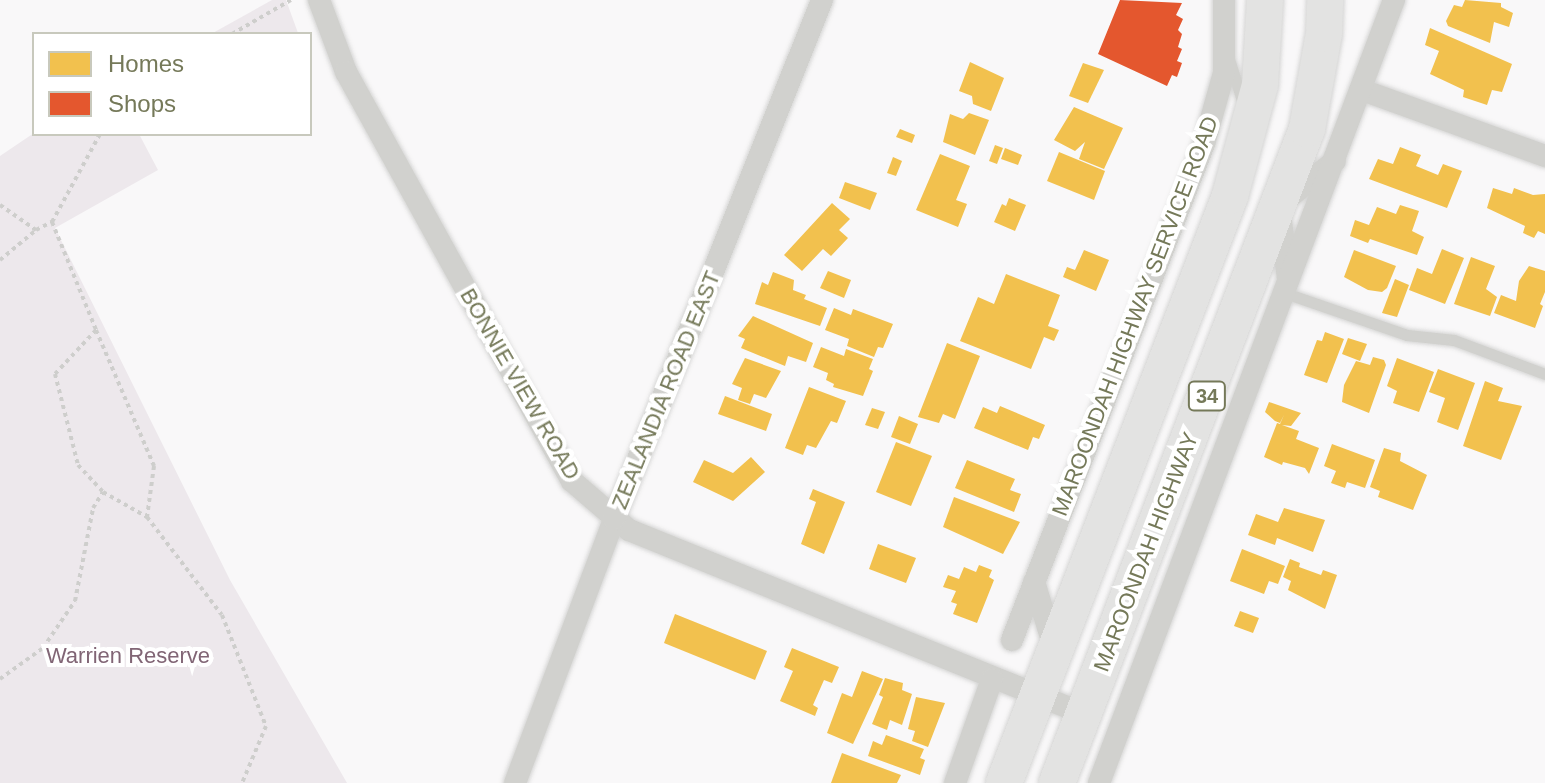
<!DOCTYPE html>
<html>
<head>
<meta charset="utf-8">
<style>
	body { margin:0 }
	#map { position:relative; width:1545px; height:783px; overflow:hidden; background:#f9f8f9; font-family:Arial,sans-serif }
	div>[style] { position:absolute }
	.green>* { inset:0; background:#ede8ec }
	.homes>* { inset:0; background:#f2c14e }
	.shops>* { inset:0; background:#e4572e }
	.path>* { height:4px; margin-top:-2px; transform-origin:0; background:repeating-linear-gradient(90deg,#cececc 0 4px,transparent 0 8px) }
	.roads { filter:drop-shadow(0 0 2px #d5d5d4) drop-shadow(0 0 2px #d5d5d4) }
	.service>* { height:11px; margin:-5.5px; padding:0 5.5px; transform-origin:5.5px; border-radius:5.5px; background:#d1d1ce }
	.minor>* { height:22px; margin:-11px; padding:0 11px; transform-origin:11px; border-radius:11px; background:#d1d1ce }
	.trunk>* { height:36px; margin:-18px; padding:0 18px; transform-origin:18px; border-radius:18px; background:#e3e3e2 }
	span { translate:-50% -50%; white-space:nowrap; text-align:center; line-height:1.15; -webkit-text-stroke:8px #fff; paint-order:stroke }
	.shield-label span { padding:2px 6px; background:#fff; border:2px solid; border-radius:6px; -webkit-text-stroke-width:0 }
	.shield-label { font-size:20px; color:#757959; font-weight:700 }
	.street-label { font-size:22px; color:#757959 }
	.park-label { font-size:22px; color:#816575 }
	.legend { position:absolute; left:32px; top:32px; width:280px; height:104px; box-sizing:border-box; background:#fff; border:2px solid #c8c9bd; margin:0; padding:10px 14px; list-style:none; font-size:24px; color:#757959 }
	.legend li { display:flex; align-items:center; gap:16px; height:40px }
	.legend b { width:40px; border:2px solid #c8c9bd }
</style>
</head>
<body>
<div id="map">
	<div class="green">
		<i style="clip-path:polygon(272px 0,286px 0,298px 33px,211px 34px)"></i>
		<i style="clip-path:polygon(34px 133px,139px 134px,158px 170px,55px 228px,230px 580px,347px 783px,0 783px,0 156px)"></i>
	</div>
	<div class="homes">
		<i style="clip-path:polygon(1465px 0,1501px 3px,1501px 7px,1513px 13px,1509px 27px,1494px 22px,1490px 43px,1448px 26px,1446px 21px,1454px 5px,1462px 7px)"></i>
		<i style="clip-path:polygon(1430px 28px,1512px 64px,1502px 92px,1492px 90px,1487px 105px,1463px 97px,1464px 90px,1430px 74px,1439px 51px,1425px 45px)"></i>
		<i style="clip-path:polygon(970px 62px,1004px 78px,991px 111px,973px 104px,972px 96px,959px 91px)"></i>
		<i style="clip-path:polygon(1083px 63px,1104px 70px,1088px 103px,1069px 96px)"></i>
		<i style="clip-path:polygon(1074px 107px,1123px 128px,1104px 169px,1079px 159px,1085px 142px,1075px 151px,1054px 140px)"></i>
		<i style="clip-path:polygon(969px 113px,989px 120px,975px 155px,943px 142px,950px 114px,963px 119px)"></i>
		<i style="clip-path:polygon(900px 129px,915px 135px,912px 143px,896px 137px)"></i>
		<i style="clip-path:polygon(995px 145px,1003px 148px,997px 164px,989px 161px)"></i>
		<i style="clip-path:polygon(1400px 147px,1421px 155px,1416px 166px,1438px 175px,1443px 164px,1462px 171px,1447px 208px,1369px 179px,1378px 159px,1393px 164px)"></i>
		<i style="clip-path:polygon(1005px 148px,1022px 155px,1018px 165px,1001px 159px)"></i>
		<i style="clip-path:polygon(1059px 152px,1105px 171px,1094px 200px,1047px 181px)"></i>
		<i style="clip-path:polygon(940px 154px,970px 166px,956px 200px,967px 204px,958px 227px,916px 210px)"></i>
		<i style="clip-path:polygon(893px 157px,902px 161px,896px 176px,887px 173px)"></i>
		<i style="clip-path:polygon(845px 182px,877px 193px,870px 210px,839px 198px)"></i>
		<i style="clip-path:polygon(1493px 188px,1512px 194px,1514px 188px,1533px 195px,1545px 194px,1545px 234px,1538px 231px,1534px 238px,1523px 233px,1525px 226px,1487px 208px)"></i>
		<i style="clip-path:polygon(1009px 198px,1026px 205px,1015px 231px,994px 222px,1002px 204px,1006px 206px)"></i>
		<i style="clip-path:polygon(832px 203px,850px 219px,839px 230px,848px 238px,831px 256px,823px 249px,802px 271px,784px 255px)"></i>
		<i style="clip-path:polygon(1400px 205px,1419px 211px,1412px 231px,1424px 237px,1417px 255px,1370px 239px,1368px 243px,1350px 236px,1355px 220px,1369px 225px,1377px 207px,1396px 214px)"></i>
		<i style="clip-path:polygon(1442px 249px,1464px 258px,1445px 304px,1409px 290px,1417px 268px,1432px 274px)"></i>
		<i style="clip-path:polygon(1084px 250px,1109px 260px,1096px 291px,1063px 277px,1067px 267px,1075px 270px)"></i>
		<i style="clip-path:polygon(1354px 250px,1396px 266px,1387px 288px,1382px 292px,1368px 290px,1344px 277px)"></i>
		<i style="clip-path:polygon(1471px 257px,1495px 266px,1486px 289px,1497px 297px,1490px 316px,1454px 304px)"></i>
		<i style="clip-path:polygon(1529px 266px,1545px 271px,1545px 292px,1540px 304px,1543px 306px,1535px 328px,1494px 313px,1501px 295px,1516px 301px,1519px 281px)"></i>
		<i style="clip-path:polygon(828px 271px,851px 280px,844px 298px,820px 288px)"></i>
		<i style="clip-path:polygon(773px 272px,794px 280px,793px 290px,806px 295px,804px 299px,827px 308px,820px 326px,755px 304px,762px 282px,768px 285px)"></i>
		<i style="clip-path:polygon(1006px 274px,1060px 295px,1048px 326px,1059px 330px,1054px 341px,1044px 337px,1031px 369px,960px 341px,978px 297px,994px 304px)"></i>
		<i style="clip-path:polygon(1395px 279px,1409px 285px,1397px 317px,1382px 313px)"></i>
		<i style="clip-path:polygon(834px 308px,851px 315px,853px 309px,893px 324px,883px 348px,878px 347px,874px 357px,847px 346px,849px 339px,825px 330px)"></i>
		<i style="clip-path:polygon(753px 316px,813px 343px,806px 362px,788px 356px,785px 366px,741px 348px,745px 339px,738px 336px)"></i>
		<i style="clip-path:polygon(1325px 332px,1344px 339px,1327px 383px,1304px 375px,1317px 340px,1322px 341px)"></i>
		<i style="clip-path:polygon(1348px 338px,1367px 344px,1360px 361px,1342px 354px)"></i>
		<i style="clip-path:polygon(947px 343px,980px 356px,955px 419px,943px 414px,939px 423px,918px 417px)"></i>
		<i style="clip-path:polygon(821px 347px,844px 356px,846px 349px,873px 359px,869px 369px,873px 371px,863px 396px,833px 387px,834px 384px,826px 380px,828px 373px,813px 367px)"></i>
		<i style="clip-path:polygon(1373px 357px,1384px 360px,1386px 365px,1369px 413px,1342px 402px,1344px 385px,1356px 361px,1370px 365px)"></i>
		<i style="clip-path:polygon(745px 358px,781px 371px,766px 398px,754px 394px,750px 404px,738px 400px,742px 388px,732px 384px)"></i>
		<i style="clip-path:polygon(1397px 358px,1434px 372px,1419px 412px,1393px 403px,1397px 391px,1387px 386px)"></i>
		<i style="clip-path:polygon(1438px 369px,1475px 383px,1458px 430px,1437px 422px,1445px 398px,1429px 392px)"></i>
		<i style="clip-path:polygon(1485px 381px,1503px 388px,1498px 401px,1522px 406px,1501px 460px,1463px 446px)"></i>
		<i style="clip-path:polygon(809px 387px,846px 401px,837px 423px,831px 421px,816px 448px,807px 445px,803px 455px,785px 448px)"></i>
		<i style="clip-path:polygon(725px 396px,772px 414px,766px 431px,718px 414px)"></i>
		<i style="clip-path:polygon(1269px 402px,1301px 413px,1291px 426px,1282px 425px,1299px 431px,1296px 439px,1319px 448px,1309px 474px,1305px 468px,1283px 462px,1282px 465px,1264px 457px,1277px 423px,1280px 424px,1284px 415px,1280px 423px,1275px 421px,1265px 412px)"></i>
		<i style="clip-path:polygon(1000px 406px,1045px 425px,1039px 439px,1033px 437px,1028px 450px,974px 428px,983px 407px,997px 413px)"></i>
		<i style="clip-path:polygon(872px 408px,885px 412px,878px 429px,865px 425px)"></i>
		<i style="clip-path:polygon(899px 416px,918px 424px,910px 444px,891px 437px)"></i>
		<i style="clip-path:polygon(896px 442px,932px 456px,911px 506px,876px 492px)"></i>
		<i style="clip-path:polygon(1332px 444px,1375px 460px,1365px 488px,1347px 482px,1345px 488px,1331px 483px,1336px 471px,1324px 466px)"></i>
		<i style="clip-path:polygon(1384px 448px,1401px 453px,1400px 461px,1427px 475px,1413px 510px,1378px 497px,1380px 491px,1370px 487px)"></i>
		<i style="clip-path:polygon(751px 457px,765px 472px,733px 501px,693px 482px,704px 460px,733px 473px)"></i>
		<i style="clip-path:polygon(967px 460px,1015px 479px,1010px 490px,1021px 494px,1014px 512px,955px 488px)"></i>
		<i style="clip-path:polygon(813px 489px,845px 502px,824px 554px,801px 544px,816px 502px,809px 499px)"></i>
		<i style="clip-path:polygon(954px 497px,1020px 522px,1003px 554px,943px 527px)"></i>
		<i style="clip-path:polygon(1284px 508px,1325px 520px,1313px 552px,1277px 538px,1275px 545px,1248px 535px,1256px 514px,1278px 522px)"></i>
		<i style="clip-path:polygon(878px 544px,916px 558px,906px 583px,869px 569px)"></i>
		<i style="clip-path:polygon(1242px 549px,1285px 566px,1278px 584px,1269px 581px,1264px 594px,1230px 581px)"></i>
		<i style="clip-path:polygon(1290px 559px,1300px 563px,1299px 567px,1321px 575px,1323px 570px,1337px 575px,1325px 609px,1288px 590px,1291px 581px,1283px 577px)"></i>
		<i style="clip-path:polygon(979px 565px,992px 570px,989px 577px,994px 580px,977px 623px,953px 614px,957px 604px,951px 602px,956px 591px,943px 587px,948px 575px,959px 579px,964px 567px,976px 572px)"></i>
		<i style="clip-path:polygon(1240px 611px,1259px 618px,1253px 633px,1234px 626px)"></i>
		<i style="clip-path:polygon(675px 614px,767px 651px,755px 680px,664px 643px)"></i>
		<i style="clip-path:polygon(792px 648px,839px 667px,832px 683px,824px 680px,813px 705px,818px 708px,815px 716px,780px 701px,793px 671px,784px 667px)"></i>
		<i style="clip-path:polygon(862px 671px,883px 679px,853px 744px,827px 733px,842px 693px,852px 697px)"></i>
		<i style="clip-path:polygon(885px 678px,903px 683px,902px 690px,912px 694px,902px 725px,890px 720px,887px 730px,872px 724px,883px 697px,879px 695px)"></i>
		<i style="clip-path:polygon(916px 697px,945px 703px,928px 747px,912px 741px,915px 731px,908px 729px)"></i>
		<i style="clip-path:polygon(886px 735px,924px 749px,920px 758px,925px 760px,920px 775px,868px 756px,873px 741px,882px 745px)"></i>
		<i style="clip-path:polygon(842px 753px,901px 775px,897px 783px,831px 783px)"></i>
	</div>
	<div class="shops">
		<i style="clip-path:polygon(1120px 0,1182px 3px,1176px 15px,1183px 19px,1178px 30px,1182px 34px,1178px 47px,1182px 49px,1177px 61px,1182px 63px,1177px 77px,1172px 75px,1167px 86px,1098px 54px)"></i>
	</div>
	<div class="path">
		<i style="left:232px;top:34px;width:68px;rotate:-30deg"></i>
		<i style="left:0;top:205px;width:44px;rotate:34.8deg"></i>
		<i style="left:52px;top:222px;width:100px;rotate:-61.4deg"></i>
		<i style="left:0;top:260px;width:47px;rotate:-39.8deg"></i>
		<i style="left:36px;top:230px;width:18px;rotate:-27deg"></i>
		<i style="left:52px;top:222px;width:117px;rotate:67.8deg"></i>
		<i style="left:96px;top:330px;width:60px;rotate:133deg"></i>
		<i style="left:55px;top:374px;width:94px;rotate:75.8deg"></i>
		<i style="left:78px;top:465px;width:37px;rotate:47deg"></i>
		<i style="left:103px;top:492px;width:51px;rotate:29.6deg"></i>
		<i style="left:147px;top:517px;width:123px;rotate:52.6deg"></i>
		<i style="left:222px;top:615px;width:119px;rotate:68.4deg"></i>
		<i style="left:266px;top:726px;width:62px;rotate:112.8deg"></i>
		<i style="left:96px;top:330px;width:148px;rotate:66.9deg"></i>
		<i style="left:154px;top:466px;width:51px;rotate:97.8deg"></i>
		<i style="left:0;top:679px;width:53px;rotate:-35.8deg"></i>
		<i style="left:43px;top:648px;width:57px;rotate:-55.8deg"></i>
		<i style="left:75px;top:601px;width:95px;rotate:-79deg"></i>
		<i style="left:93px;top:508px;width:19px;rotate:-58deg"></i>
	</div>
	<div class="roads">
		<div class="service">
			<i style="left:1230px;top:62px;width:47px;rotate:72.7deg"></i>
			<i style="left:1285px;top:293px;width:129px;rotate:19deg"></i>
			<i style="left:1407px;top:335px;width:47px;rotate:6.1deg"></i>
			<i style="left:1454px;top:340px;width:97px;rotate:20.5deg"></i>
		</div>
		<div class="minor">
			<i style="left:319px;top:0;width:77px;rotate:69.4deg"></i>
			<i style="left:346px;top:72px;width:467px;rotate:61.1deg"></i>
			<i style="left:572px;top:481px;width:75px;rotate:40.7deg"></i>
			<i style="left:629px;top:530px;width:489px;rotate:22deg"></i>
			<i style="left:1362px;top:90px;width:195px;rotate:19.8deg"></i>
			<i style="left:1288px;top:279px;width:75px;rotate:-96.9deg"></i>
			<i style="left:1279px;top:205px;width:71px;rotate:-38.2deg"></i>
			<i style="left:1034px;top:582px;width:68px;rotate:72.9deg"></i>
			<i style="left:1012px;top:640px;width:532px;rotate:-68.84deg"></i>
			<i style="left:1204px;top:144px;width:74px;rotate:-74.3deg"></i>
			<i style="left:1224px;top:73px;width:73px;rotate:-90deg"></i>
			<i style="left:515px;top:783px;width:282px;rotate:-69.4deg"></i>
			<i style="left:614px;top:519px;width:559px;rotate:-68.16deg"></i>
			<i style="left:955px;top:783px;width:110px;rotate:-70.4deg"></i>
			<i style="left:1099px;top:783px;width:837px;rotate:-69.36deg"></i>
		</div>
		<div class="trunk">
			<i style="left:1004px;top:783px;width:629px;rotate:-68.94deg"></i>
			<i style="left:1230px;top:196px;width:115px;rotate:-74.9deg"></i>
			<i style="left:1260px;top:85px;width:85px;rotate:-86.6deg"></i>
			<i style="left:1057px;top:783px;width:700px;rotate:-69.08deg"></i>
			<i style="left:1307px;top:129px;width:97px;rotate:-79.9deg"></i>
			<i style="left:1324px;top:34px;width:34px;rotate:-88deg"></i>
		</div>
	</div>
	<div class="shield-label">
		<span style="left:1207px;top:396px">34</span>
	</div>
	<div class="street-label">
		<span style="left:1135px;top:316px;rotate:-69deg">MAROONDAH HIGHWAY SERVICE ROAD</span>
		<span style="left:520px;top:384px;rotate:60deg">BONNIE VIEW ROAD</span>
		<span style="left:666px;top:390px;rotate:-68deg">ZEALANDIA ROAD EAST</span>
		<span style="left:1146px;top:552px;rotate:-69deg">MAROONDAH HIGHWAY</span>
	</div>
	<div class="park-label">
		<span style="left:128px;top:656px">Warrien Reserve</span>
	</div>
	<ul class="legend">
	<li><b style="height:22px;background:#f2c14e"></b>Homes</li>
	<li><b style="height:22px;background:#e4572e"></b>Shops</li>
	</ul>
</div>
</body>
</html>
